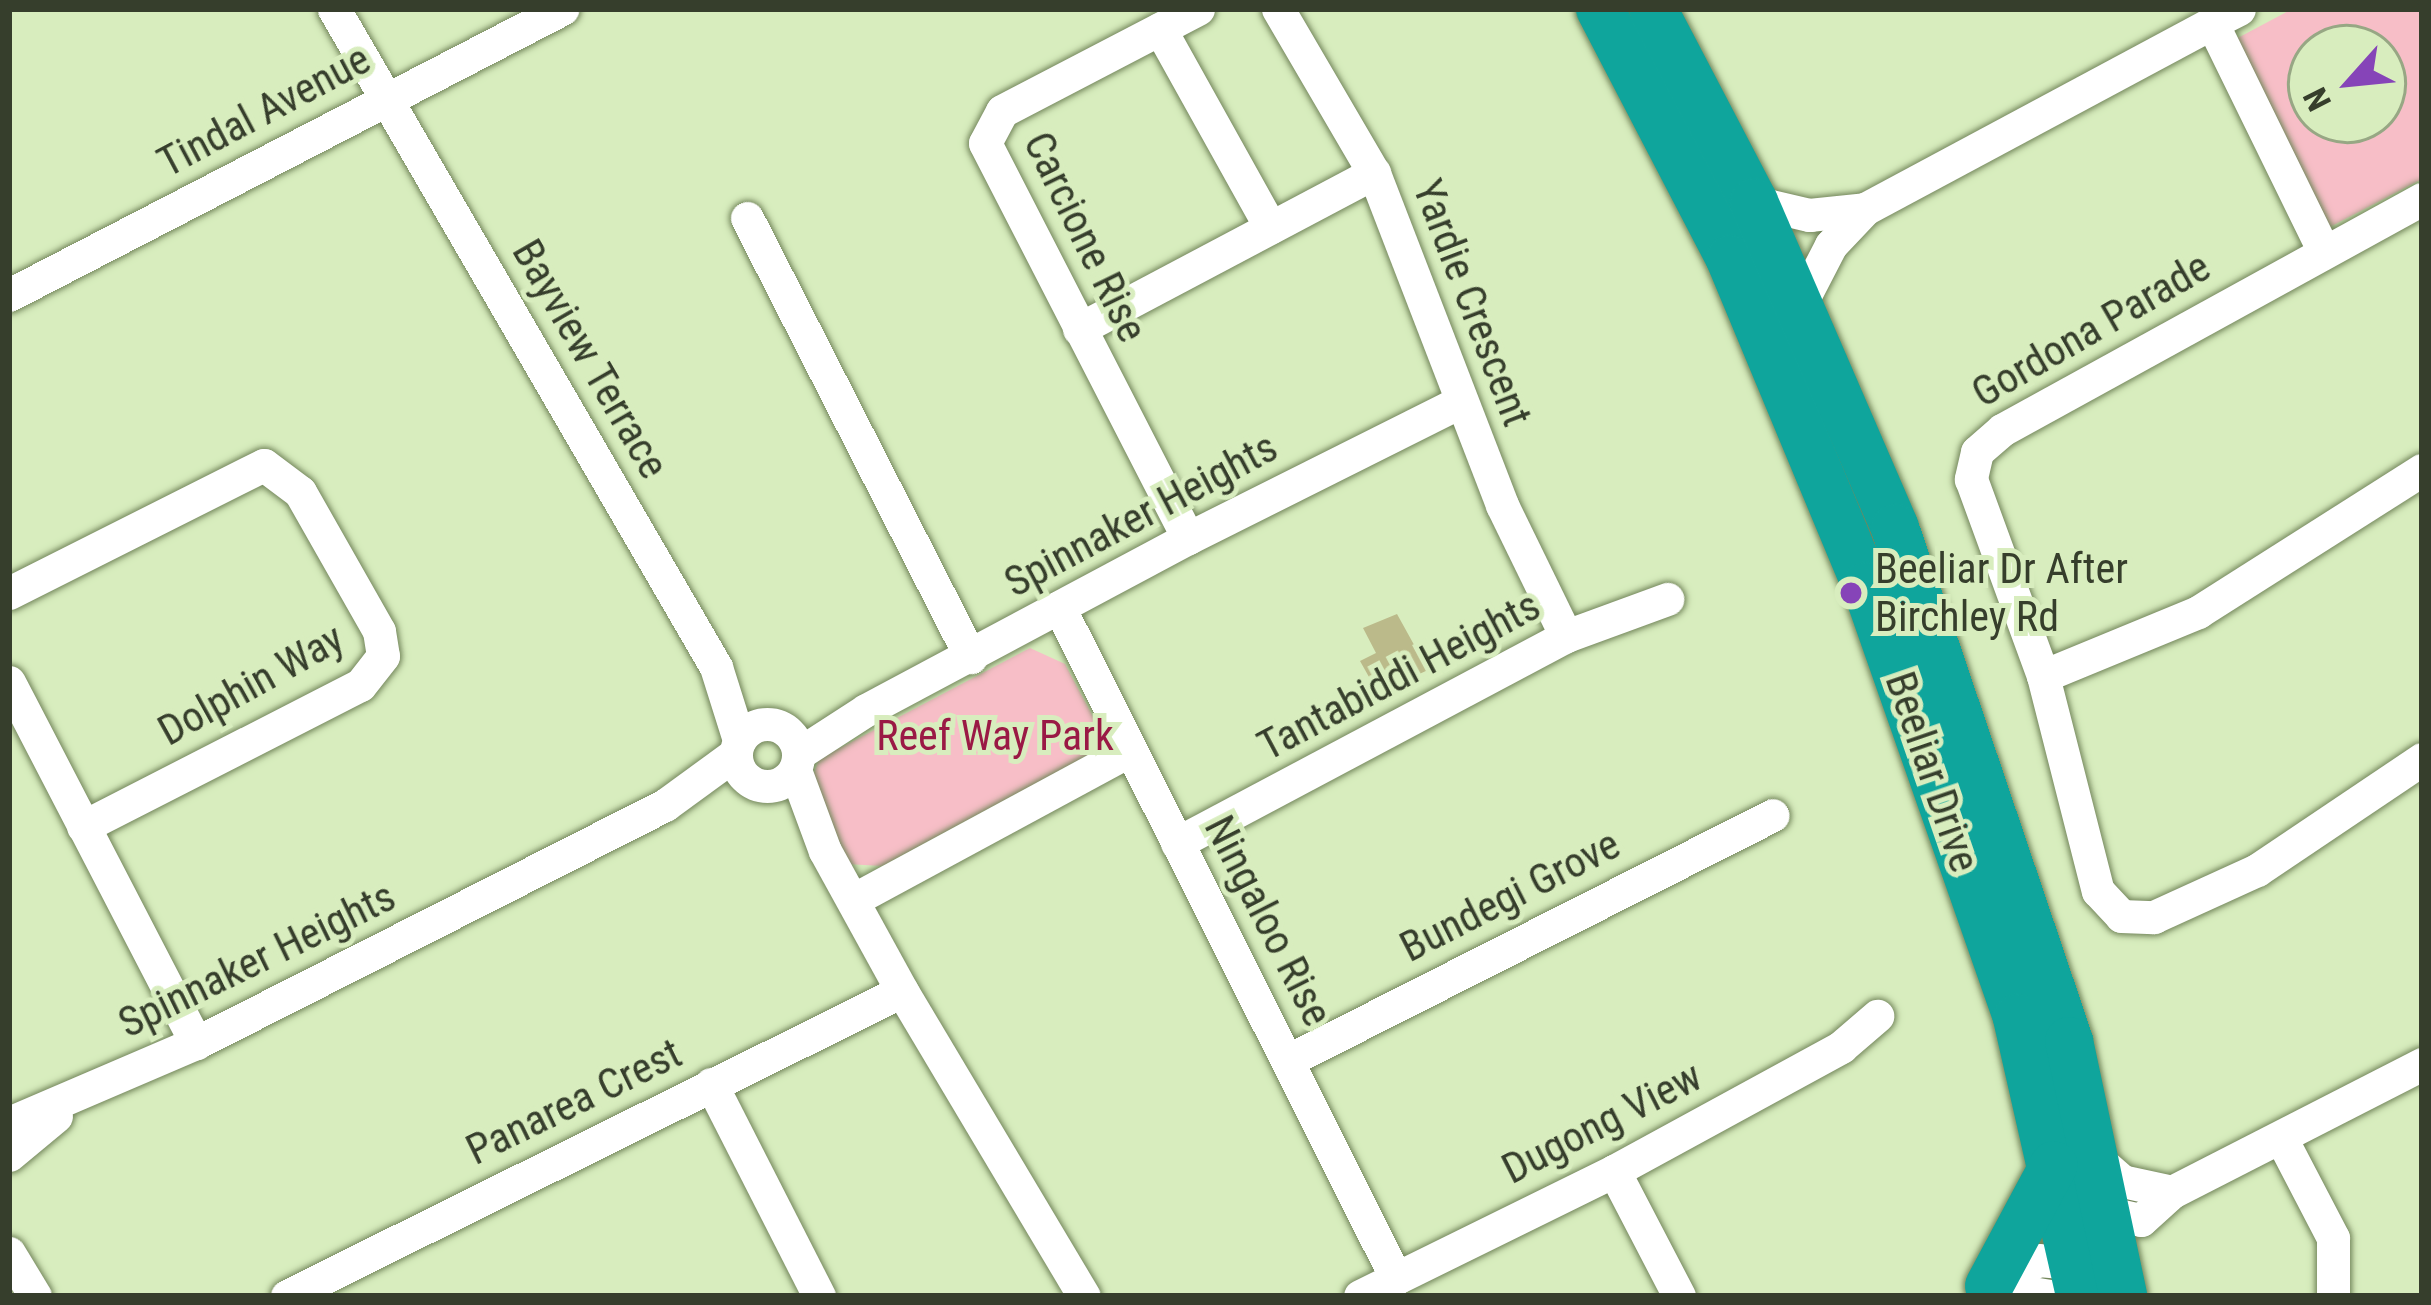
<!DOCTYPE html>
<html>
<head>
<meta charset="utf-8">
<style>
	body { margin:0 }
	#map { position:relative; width:2431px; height:1305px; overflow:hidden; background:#d8edbe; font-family:"Roboto Condensed",sans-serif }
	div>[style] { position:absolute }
	.green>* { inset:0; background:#f7bec7 }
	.building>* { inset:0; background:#bbba8a }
	.roads { filter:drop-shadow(0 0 3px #73865b) drop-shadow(0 0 3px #73865b) }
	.minor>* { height:33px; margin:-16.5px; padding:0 16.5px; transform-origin:16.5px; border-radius:16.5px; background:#fff }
	.minor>.ring { margin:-16.5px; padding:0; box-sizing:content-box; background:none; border:33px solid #fff; border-radius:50% }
	.highway>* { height:48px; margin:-24px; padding:0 24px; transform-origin:24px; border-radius:24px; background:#0fa59c }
	.dots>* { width:33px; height:33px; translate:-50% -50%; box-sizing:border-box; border:6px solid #d8edbe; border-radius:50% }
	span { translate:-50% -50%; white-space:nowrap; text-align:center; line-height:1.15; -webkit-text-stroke:10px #d8edbe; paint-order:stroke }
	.street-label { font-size:42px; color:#363e2c }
	.poi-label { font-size:42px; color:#363e2c }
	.left { translate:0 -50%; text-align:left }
	.park-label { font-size:42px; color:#9a1945 }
	.frame { position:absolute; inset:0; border:12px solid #363e2c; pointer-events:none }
	.north { position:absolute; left:2287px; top:24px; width:120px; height:120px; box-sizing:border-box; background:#d8edbe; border:3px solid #97a784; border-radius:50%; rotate:243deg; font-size:33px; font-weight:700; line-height:48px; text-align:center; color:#363e2c }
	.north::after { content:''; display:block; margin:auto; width:42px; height:54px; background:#8644b8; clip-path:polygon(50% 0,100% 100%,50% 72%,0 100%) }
</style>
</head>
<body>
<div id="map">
	<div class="green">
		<i style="clip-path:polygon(evenodd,2292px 9px,2422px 9px,2422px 179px,2328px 228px,2232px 41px,2292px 9px,2311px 48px,2383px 48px,2383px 120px,2311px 120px,2311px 48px)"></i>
		<i style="clip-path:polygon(1030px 648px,1065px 664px,1098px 726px,1091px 754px,882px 866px,846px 864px,808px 791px,819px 759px)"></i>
	</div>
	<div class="building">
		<i style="clip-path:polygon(1397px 614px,1428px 670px,1378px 693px,1360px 661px,1376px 653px,1363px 628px)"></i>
	</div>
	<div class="roads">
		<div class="minor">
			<i style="left:334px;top:9px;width:761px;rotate:59.86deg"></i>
			<i style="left:716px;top:667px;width:77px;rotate:72.5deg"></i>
			<i style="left:1278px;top:9px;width:190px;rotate:59.7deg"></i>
			<i style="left:1374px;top:173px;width:356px;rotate:68.9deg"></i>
			<i style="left:1502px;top:505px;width:146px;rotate:64deg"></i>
			<i style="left:2239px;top:9px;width:30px;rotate:153deg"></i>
			<i style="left:2212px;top:23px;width:253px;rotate:63.9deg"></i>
			<i style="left:1160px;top:29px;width:227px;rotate:60.9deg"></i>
			<i style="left:2422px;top:199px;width:479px;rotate:151.2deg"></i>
			<i style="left:2002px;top:430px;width:33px;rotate:139deg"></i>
			<i style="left:1977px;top:452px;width:28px;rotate:103deg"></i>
			<i style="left:1971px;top:479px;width:210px;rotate:69.9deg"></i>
			<i style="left:2043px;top:676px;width:222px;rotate:75.7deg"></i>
			<i style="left:2098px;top:891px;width:34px;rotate:47deg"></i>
			<i style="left:2121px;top:916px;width:33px;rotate:2deg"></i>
			<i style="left:2154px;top:917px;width:113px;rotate:-24.5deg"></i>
			<i style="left:2257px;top:870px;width:199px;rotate:-33.9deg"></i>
			<i style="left:1754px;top:202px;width:57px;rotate:13.3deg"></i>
			<i style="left:1809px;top:215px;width:56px;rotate:-6.1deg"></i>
			<i style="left:747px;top:218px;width:493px;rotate:63deg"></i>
			<i style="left:9px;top:295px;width:623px;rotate:-27.35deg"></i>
			<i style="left:1801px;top:303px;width:65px;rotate:-62.7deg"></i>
			<i style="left:1831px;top:245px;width:50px;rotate:-46.6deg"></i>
			<i style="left:1865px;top:209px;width:394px;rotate:-28.2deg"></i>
			<i style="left:1079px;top:329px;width:334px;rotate:-27.9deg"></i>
			<i style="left:1188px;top:538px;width:444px;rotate:-117.2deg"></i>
			<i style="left:985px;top:143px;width:36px;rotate:-62deg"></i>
			<i style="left:1002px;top:111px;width:221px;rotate:-27.5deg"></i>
			<i style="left:9px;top:593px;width:285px;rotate:-26.7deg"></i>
			<i style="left:264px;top:465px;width:45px;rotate:36.9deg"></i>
			<i style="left:300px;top:492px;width:160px;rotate:60.4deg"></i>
			<i style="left:379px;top:631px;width:25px;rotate:81deg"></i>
			<i style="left:383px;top:656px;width:37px;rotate:128deg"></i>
			<i style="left:360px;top:685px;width:311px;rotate:152.9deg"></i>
			<i style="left:1059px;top:607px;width:751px;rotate:63.33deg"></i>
			<i style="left:2043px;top:676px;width:168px;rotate:-22.4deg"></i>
			<i style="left:2198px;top:612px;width:265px;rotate:-32.4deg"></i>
			<i style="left:9px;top:682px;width:407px;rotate:62.6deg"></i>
			<i class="ring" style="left:736px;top:724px;width:29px;height:29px"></i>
			<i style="left:798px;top:754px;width:81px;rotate:-32.9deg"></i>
			<i style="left:866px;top:710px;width:365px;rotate:-28.1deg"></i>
			<i style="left:1188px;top:538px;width:303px;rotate:-26.6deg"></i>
			<i style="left:795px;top:770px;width:86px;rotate:69.7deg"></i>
			<i style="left:825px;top:851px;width:160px;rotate:61.2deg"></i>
			<i style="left:902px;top:991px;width:355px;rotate:59.2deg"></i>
			<i style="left:1177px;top:843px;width:441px;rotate:-28deg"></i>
			<i style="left:1566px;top:636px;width:108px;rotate:-20.1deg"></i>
			<i style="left:853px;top:900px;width:315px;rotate:-28.4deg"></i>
			<i style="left:1289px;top:1060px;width:542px;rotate:-26.85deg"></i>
			<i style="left:711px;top:1084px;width:238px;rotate:63deg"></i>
			<i style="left:9px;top:1123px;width:203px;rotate:-23.2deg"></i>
			<i style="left:196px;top:1043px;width:526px;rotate:-26.91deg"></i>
			<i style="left:665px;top:805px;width:87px;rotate:-36.1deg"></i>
			<i style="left:2281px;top:1138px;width:113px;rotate:62.5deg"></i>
			<i style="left:2333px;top:1238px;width:58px;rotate:90deg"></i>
			<i style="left:9px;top:1155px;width:61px;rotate:-39.7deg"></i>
			<i style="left:2098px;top:1160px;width:32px;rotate:41deg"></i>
			<i style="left:2122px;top:1181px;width:51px;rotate:12.4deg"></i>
			<i style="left:1614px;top:1171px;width:141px;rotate:62.5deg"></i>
			<i style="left:2092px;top:1209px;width:50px;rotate:12.7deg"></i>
			<i style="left:2141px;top:1220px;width:42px;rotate:-42.1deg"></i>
			<i style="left:2172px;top:1192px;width:281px;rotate:-27.1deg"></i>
			<i style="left:9px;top:1253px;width:50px;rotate:58.8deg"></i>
			<i style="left:1991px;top:1285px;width:53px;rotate:-28deg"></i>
			<i style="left:2038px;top:1260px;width:36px;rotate:5deg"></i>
			<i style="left:2074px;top:1263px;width:15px;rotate:42deg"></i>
			<i style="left:1989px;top:1286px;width:62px;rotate:9.3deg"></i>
			<i style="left:287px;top:1296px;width:686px;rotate:-26.38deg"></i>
			<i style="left:1360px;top:1296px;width:283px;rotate:-26.2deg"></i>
			<i style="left:1614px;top:1171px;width:259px;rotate:-28.6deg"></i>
			<i style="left:1841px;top:1047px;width:48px;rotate:-40.7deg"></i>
		</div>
		<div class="highway">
			<i style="left:1600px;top:9px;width:282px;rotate:62.5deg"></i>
			<i style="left:1730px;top:259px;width:354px;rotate:67.4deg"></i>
			<i style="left:1866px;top:586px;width:458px;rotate:70.7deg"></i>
			<i style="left:2017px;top:1018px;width:285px;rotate:77.2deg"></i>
			<i style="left:1653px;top:9px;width:218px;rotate:62.4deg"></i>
			<i style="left:1754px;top:202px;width:355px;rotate:66.6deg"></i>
			<i style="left:1895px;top:528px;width:542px;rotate:71.26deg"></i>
			<i style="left:2069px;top:1041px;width:261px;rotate:78deg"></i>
			<i style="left:1989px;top:1286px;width:137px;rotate:-61.8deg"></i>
		</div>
	</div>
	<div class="dots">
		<i style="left:1851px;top:593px;background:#8644b8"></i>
	</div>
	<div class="street-label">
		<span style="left:264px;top:111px;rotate:-28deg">Tindal Avenue</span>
		<span style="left:1085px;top:237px;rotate:64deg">Carcione Rise</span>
		<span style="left:1472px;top:303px;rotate:69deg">Yardie Crescent</span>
		<span style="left:2091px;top:330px;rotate:-30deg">Gordona Parade</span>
		<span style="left:590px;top:359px;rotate:60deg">Bayview Terrace</span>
		<span style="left:1141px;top:515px;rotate:-28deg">Spinnaker Heights</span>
		<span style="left:1399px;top:676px;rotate:-28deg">Tantabiddi Heights</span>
		<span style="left:251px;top:685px;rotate:-29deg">Dolphin Way</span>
		<span style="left:1932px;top:772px;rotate:71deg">Beeliar Drive</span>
		<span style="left:1510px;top:896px;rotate:-27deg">Bundegi Grove</span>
		<span style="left:1268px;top:921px;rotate:63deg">Ningaloo Rise</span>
		<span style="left:257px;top:960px;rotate:-26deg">Spinnaker Heights</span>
		<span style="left:574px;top:1102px;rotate:-26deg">Panarea Crest</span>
		<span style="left:1602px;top:1123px;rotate:-27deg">Dugong View</span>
	</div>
	<div class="poi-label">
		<span class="left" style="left:1875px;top:593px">Beeliar Dr After<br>Birchley Rd</span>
	</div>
	<div class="park-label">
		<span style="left:995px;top:736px">Reef Way Park</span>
	</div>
	<div class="frame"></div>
	<div class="north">N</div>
</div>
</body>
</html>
